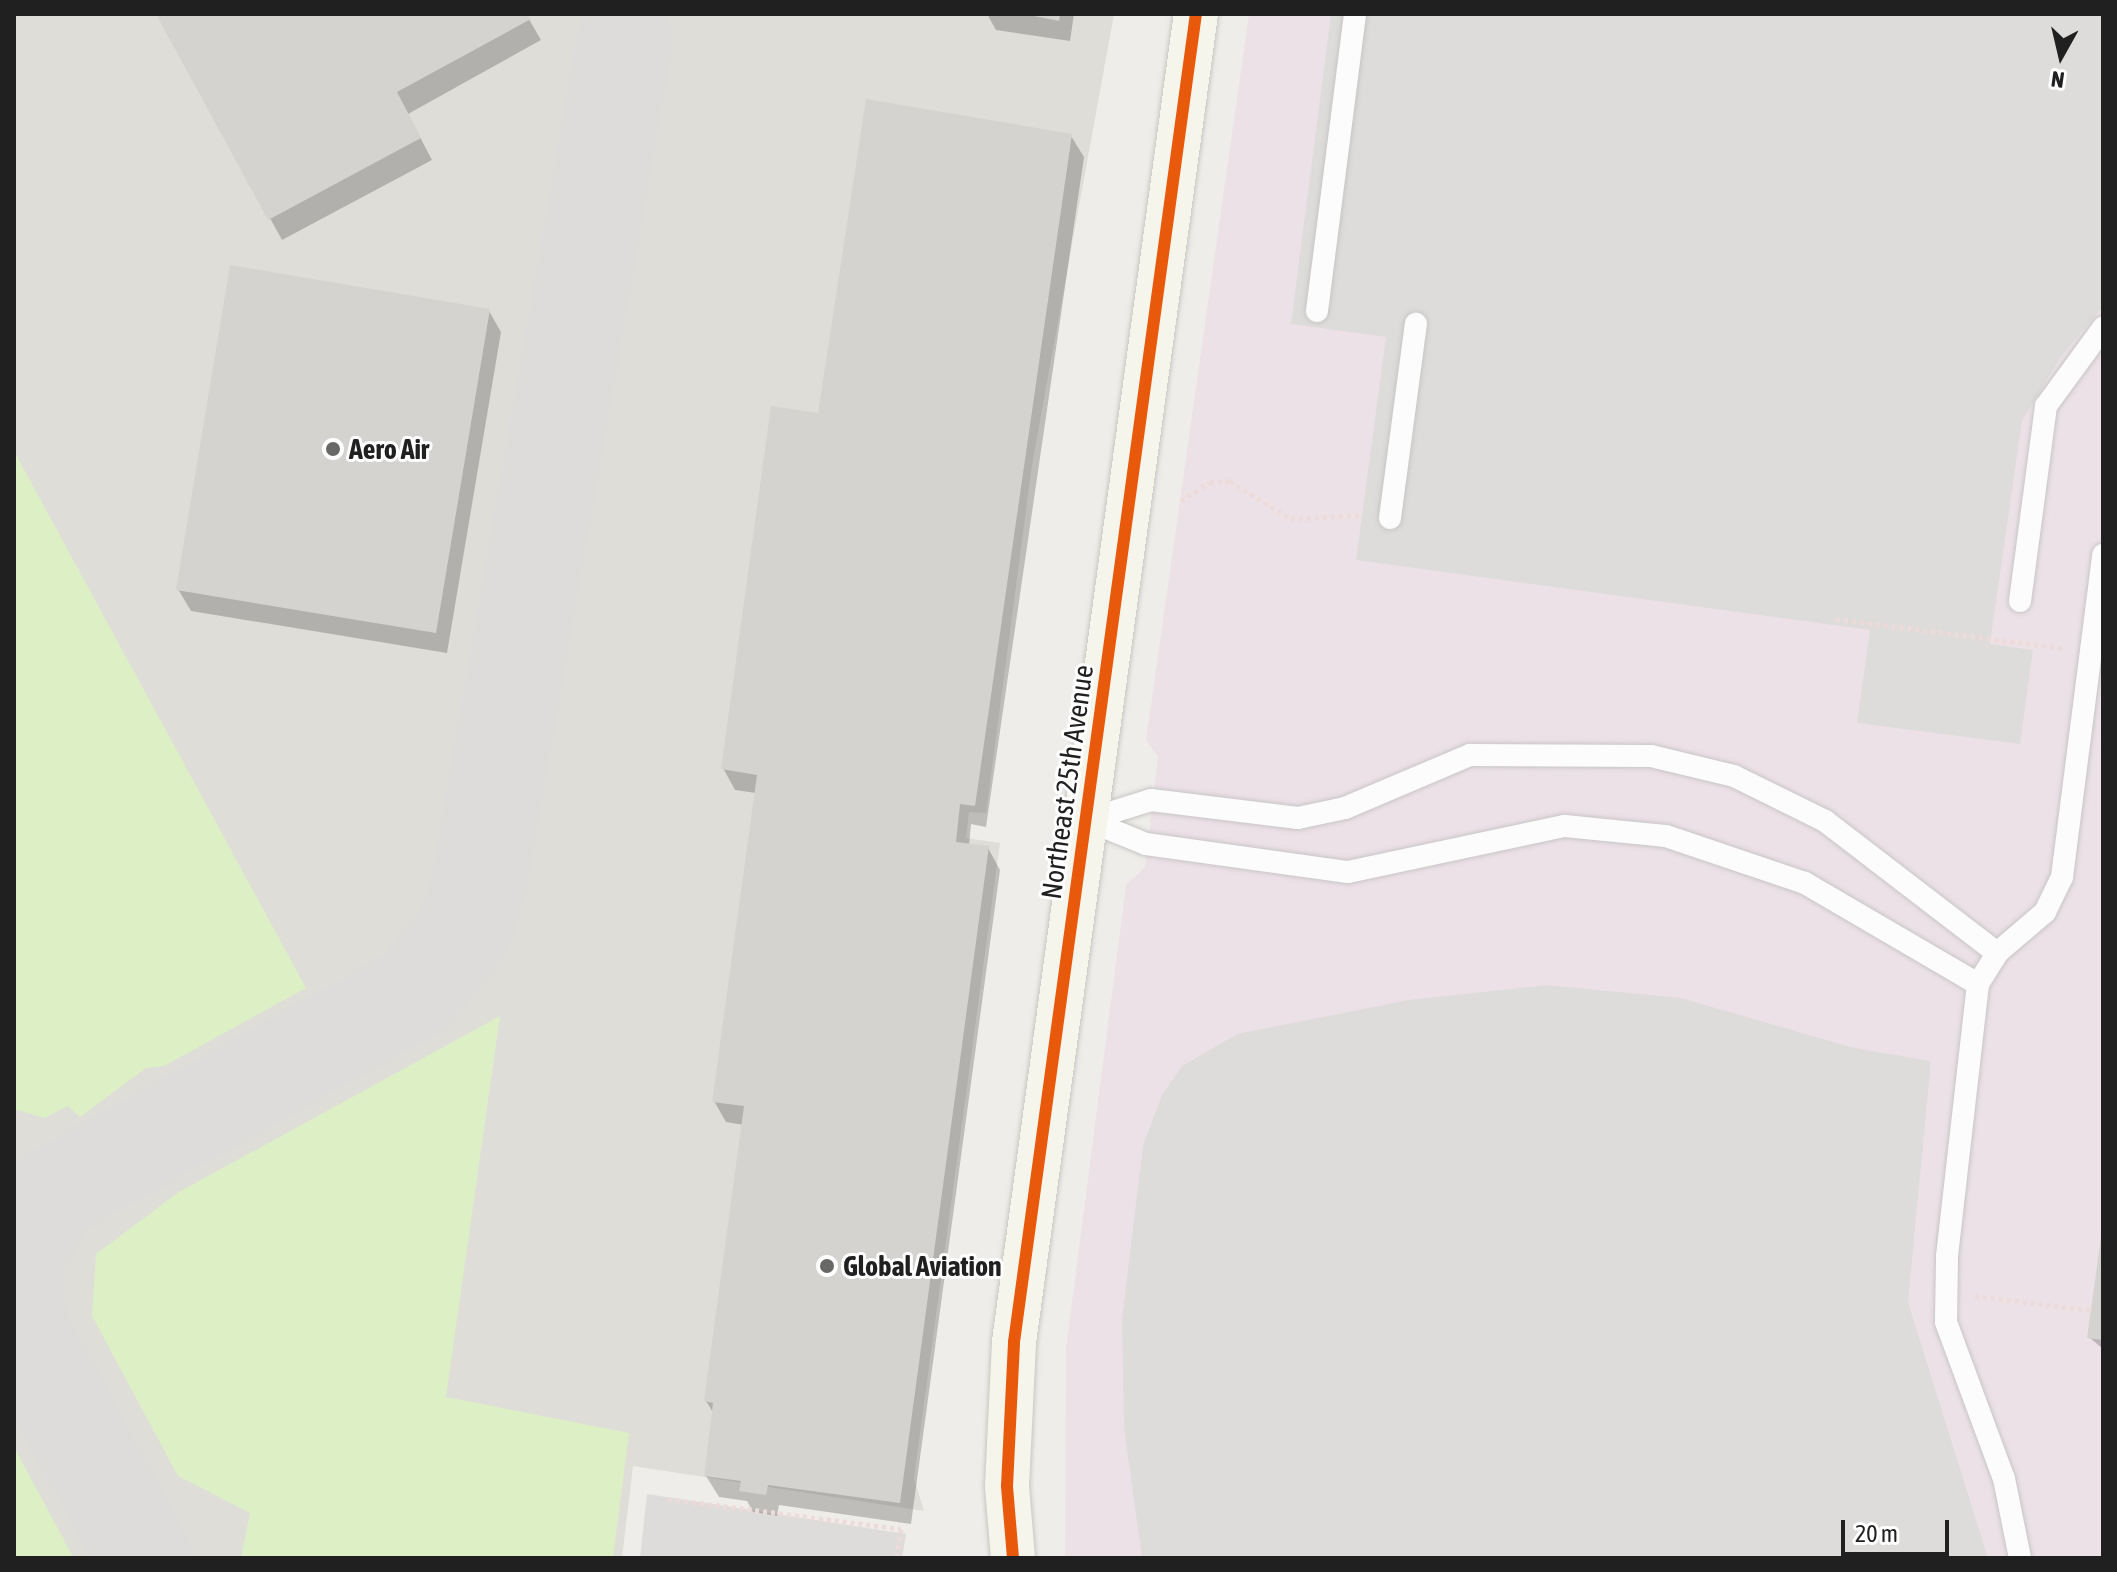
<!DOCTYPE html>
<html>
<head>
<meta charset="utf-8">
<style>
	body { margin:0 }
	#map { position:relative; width:2117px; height:1572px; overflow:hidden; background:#efede9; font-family:"Asap Condensed",sans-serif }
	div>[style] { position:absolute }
	.industrial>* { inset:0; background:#ede1e8 }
	.religious>* { inset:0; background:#dddcda }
	.airport>* { inset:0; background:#dfddd8 }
	.grass>* { inset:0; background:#ddefc5 }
	.shadow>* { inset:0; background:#0003 }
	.taxiway>* { height:96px; margin:-48px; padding:0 48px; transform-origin:48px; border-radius:48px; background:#dddcda }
	.building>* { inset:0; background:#d5d3d0 }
	.path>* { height:5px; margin-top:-2.5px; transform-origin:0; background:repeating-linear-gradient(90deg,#ecdbd9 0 4px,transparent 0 8px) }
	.roads { filter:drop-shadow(0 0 2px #c7c6c5) drop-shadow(0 0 2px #c7c6c5) }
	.service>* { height:22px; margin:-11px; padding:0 11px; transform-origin:11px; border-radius:11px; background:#fdfcfc }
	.secondary>* { height:44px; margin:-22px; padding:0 22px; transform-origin:22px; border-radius:22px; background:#f5f5eb }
	.cycleway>* { height:12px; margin:-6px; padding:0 6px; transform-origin:6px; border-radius:6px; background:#e8590c }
	.dots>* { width:22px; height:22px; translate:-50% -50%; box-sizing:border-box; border:4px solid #fff; border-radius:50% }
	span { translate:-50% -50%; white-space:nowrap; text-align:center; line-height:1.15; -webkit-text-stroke:6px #fff; paint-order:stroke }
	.poi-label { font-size:28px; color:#202020; font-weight:700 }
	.left { translate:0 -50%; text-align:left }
	.street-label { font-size:28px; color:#202020 }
	.frame { position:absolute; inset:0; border:16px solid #202020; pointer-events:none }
	.north { position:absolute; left:2021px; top:16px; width:80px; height:80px; -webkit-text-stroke:6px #fff; paint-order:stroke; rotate:188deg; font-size:22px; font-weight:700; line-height:32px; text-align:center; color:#202020 }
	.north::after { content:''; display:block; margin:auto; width:28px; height:36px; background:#202020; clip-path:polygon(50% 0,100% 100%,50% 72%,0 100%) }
	.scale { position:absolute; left:1841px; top:1520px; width:108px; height:36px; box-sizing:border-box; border:4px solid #202020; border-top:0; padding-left:10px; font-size:24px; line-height:28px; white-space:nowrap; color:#202020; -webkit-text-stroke:6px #fff; paint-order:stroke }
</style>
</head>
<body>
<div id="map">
	<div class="industrial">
		<i style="clip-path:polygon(1249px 14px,2103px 14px,2103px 1558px,1065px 1558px,1066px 1349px,1126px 885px,1145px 867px,1158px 757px,1146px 740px)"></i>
	</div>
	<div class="religious">
		<i style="clip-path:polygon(1331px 14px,2103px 14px,2103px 306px,2060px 358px,2022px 421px,1990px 644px,2033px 650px,2020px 744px,1857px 723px,1870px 630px,1356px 560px,1386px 337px,1291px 324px)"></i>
		<i style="clip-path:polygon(1547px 985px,1681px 998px,1854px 1048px,1931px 1061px,1908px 1302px,1988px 1558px,1142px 1558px,1124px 1428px,1122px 1320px,1143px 1145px,1162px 1095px,1182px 1066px,1237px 1034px,1409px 1000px)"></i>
		<i style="clip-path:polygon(647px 1494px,906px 1534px,902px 1558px,640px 1558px)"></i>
	</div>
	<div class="airport">
		<i style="clip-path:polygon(14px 14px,1114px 14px,1032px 465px,986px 813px,969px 812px,966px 838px,1000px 843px,914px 1478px,924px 1511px,633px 1466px,622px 1558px,14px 1558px)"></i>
	</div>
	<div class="grass">
		<i style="clip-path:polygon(14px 451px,306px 988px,164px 1066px,146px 1068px,80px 1117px,68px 1106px,44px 1118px,14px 1109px)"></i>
		<i style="clip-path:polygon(500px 1016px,446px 1397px,629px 1433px,613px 1558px,241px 1558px,250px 1513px,178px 1476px,92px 1316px,96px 1254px,179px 1192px)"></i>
		<i style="clip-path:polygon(14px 1447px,72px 1555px,73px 1558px,14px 1558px)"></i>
	</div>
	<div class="shadow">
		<i style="clip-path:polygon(158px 14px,526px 14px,541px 40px,408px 114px,432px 160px,282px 240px)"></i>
		<i style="clip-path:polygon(987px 14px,1074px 14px,1070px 41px,996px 30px)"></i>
		<i style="clip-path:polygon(1071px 136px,1084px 157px,986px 827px,971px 824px,969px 846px,988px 848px,1000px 870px,911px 1524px,779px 1505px,777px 1516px,753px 1512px,747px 1501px,719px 1497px,706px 1476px,714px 1414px,706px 1401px,744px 1125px,726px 1122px,714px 1101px,756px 793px,735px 790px,723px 768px,819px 416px)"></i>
		<i style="clip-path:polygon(489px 311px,501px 332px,447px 653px,191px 611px,178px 589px)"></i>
		<i style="clip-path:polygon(2103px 1238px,2103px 1349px,2089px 1337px)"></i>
	</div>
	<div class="taxiway">
		<i style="left:14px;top:1316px;width:275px;rotate:61.6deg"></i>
		<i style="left:26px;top:1338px;width:41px;rotate:-105.8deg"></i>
		<i style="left:15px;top:1299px;width:43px;rotate:-87.3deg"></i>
		<i style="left:17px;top:1256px;width:71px;rotate:-60.6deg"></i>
		<i style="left:52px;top:1194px;width:415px;rotate:-29.1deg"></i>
		<i style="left:415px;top:992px;width:75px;rotate:-50.4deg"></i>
		<i style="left:463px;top:934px;width:52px;rotate:-72.3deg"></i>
		<i style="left:479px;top:884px;width:857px;rotate:-80.19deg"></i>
	</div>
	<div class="building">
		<i style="clip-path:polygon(156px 14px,528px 14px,531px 19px,397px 92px,421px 138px,268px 220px)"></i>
		<i style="clip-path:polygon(1024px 14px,1060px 14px,1059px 21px)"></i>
		<i style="clip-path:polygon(866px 99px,1072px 134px,975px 806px,960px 804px,956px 842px,989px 846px,900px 1503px,768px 1485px,766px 1495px,739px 1491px,741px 1481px,704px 1476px,713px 1403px,704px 1401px,744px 1106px,712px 1102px,757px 775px,721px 769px,771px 406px,818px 413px)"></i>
		<i style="clip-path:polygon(230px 265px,490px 309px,436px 633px,176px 590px)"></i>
		<i style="clip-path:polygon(2101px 1237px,2103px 1237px,2103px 1340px,2087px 1338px)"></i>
	</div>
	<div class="path">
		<i style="left:1181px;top:501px;width:35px;rotate:-33deg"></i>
		<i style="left:1210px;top:482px;width:20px;rotate:-3deg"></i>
		<i style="left:1230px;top:481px;width:72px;rotate:31.9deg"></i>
		<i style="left:1291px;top:519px;width:70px;rotate:-3.3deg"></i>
		<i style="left:1836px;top:619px;width:228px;rotate:7.3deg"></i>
		<i style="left:1975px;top:1296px;width:117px;rotate:6.9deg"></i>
		<i style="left:668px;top:1499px;width:235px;rotate:7.3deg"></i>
		<i style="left:901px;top:1529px;width:29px;rotate:100deg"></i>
	</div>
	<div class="roads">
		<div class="service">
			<i style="left:1317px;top:311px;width:299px;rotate:-82.7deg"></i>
			<i style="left:1390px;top:518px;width:196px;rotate:-82.4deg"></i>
			<i style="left:2020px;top:601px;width:197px;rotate:-82.4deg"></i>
			<i style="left:2046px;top:406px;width:97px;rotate:-53.8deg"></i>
			<i style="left:1087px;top:820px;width:67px;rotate:-17.4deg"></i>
			<i style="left:1151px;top:800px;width:148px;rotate:7deg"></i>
			<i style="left:1298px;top:818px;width:48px;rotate:-12deg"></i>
			<i style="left:1345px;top:808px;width:136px;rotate:-23deg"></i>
			<i style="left:1470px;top:755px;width:181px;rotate:0.3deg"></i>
			<i style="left:1651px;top:756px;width:85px;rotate:13.5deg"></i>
			<i style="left:1734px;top:776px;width:102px;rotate:26.3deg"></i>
			<i style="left:1825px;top:821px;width:217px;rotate:37.5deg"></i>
			<i style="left:1087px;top:820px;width:64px;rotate:22.1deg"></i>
			<i style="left:1146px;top:844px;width:204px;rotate:7.9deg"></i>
			<i style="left:1348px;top:872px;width:222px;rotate:-12deg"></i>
			<i style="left:1565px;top:826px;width:101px;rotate:5.7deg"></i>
			<i style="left:1666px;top:836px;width:147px;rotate:18.7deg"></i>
			<i style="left:1805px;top:883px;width:200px;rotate:30.3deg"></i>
			<i style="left:2020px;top:1558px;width:81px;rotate:-101.4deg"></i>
			<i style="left:2004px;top:1479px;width:167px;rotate:-110.3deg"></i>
			<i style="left:1946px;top:1322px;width:66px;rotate:-89.1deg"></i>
			<i style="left:1947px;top:1256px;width:274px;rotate:-83.5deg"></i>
			<i style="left:1978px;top:984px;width:36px;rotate:-58deg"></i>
			<i style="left:1997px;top:953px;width:63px;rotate:-40.5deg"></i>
			<i style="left:2045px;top:912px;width:39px;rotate:-64deg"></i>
			<i style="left:2062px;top:877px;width:325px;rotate:-82.7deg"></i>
		</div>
		<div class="secondary">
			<i style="left:1013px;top:1558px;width:72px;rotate:-94.8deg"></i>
			<i style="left:1007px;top:1486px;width:144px;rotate:-87.2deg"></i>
			<i style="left:1014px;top:1342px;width:1340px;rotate:-82.2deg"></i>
		</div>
	</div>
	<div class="cycleway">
		<i style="left:1013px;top:1558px;width:72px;rotate:-94.8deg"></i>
		<i style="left:1007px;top:1486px;width:144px;rotate:-87.2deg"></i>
		<i style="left:1014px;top:1342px;width:1340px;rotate:-82.2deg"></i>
	</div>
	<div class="dots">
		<i style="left:333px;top:449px;background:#686866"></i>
		<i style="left:827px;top:1266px;background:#686866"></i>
	</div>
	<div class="poi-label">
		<span class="left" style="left:349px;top:449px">Aero Air</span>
		<span class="left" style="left:843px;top:1266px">Global Aviation</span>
	</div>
	<div class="street-label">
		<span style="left:1067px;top:782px;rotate:-82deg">Northeast 25th Avenue</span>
	</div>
	<div class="frame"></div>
	<div class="north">N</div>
	<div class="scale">20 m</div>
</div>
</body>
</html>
